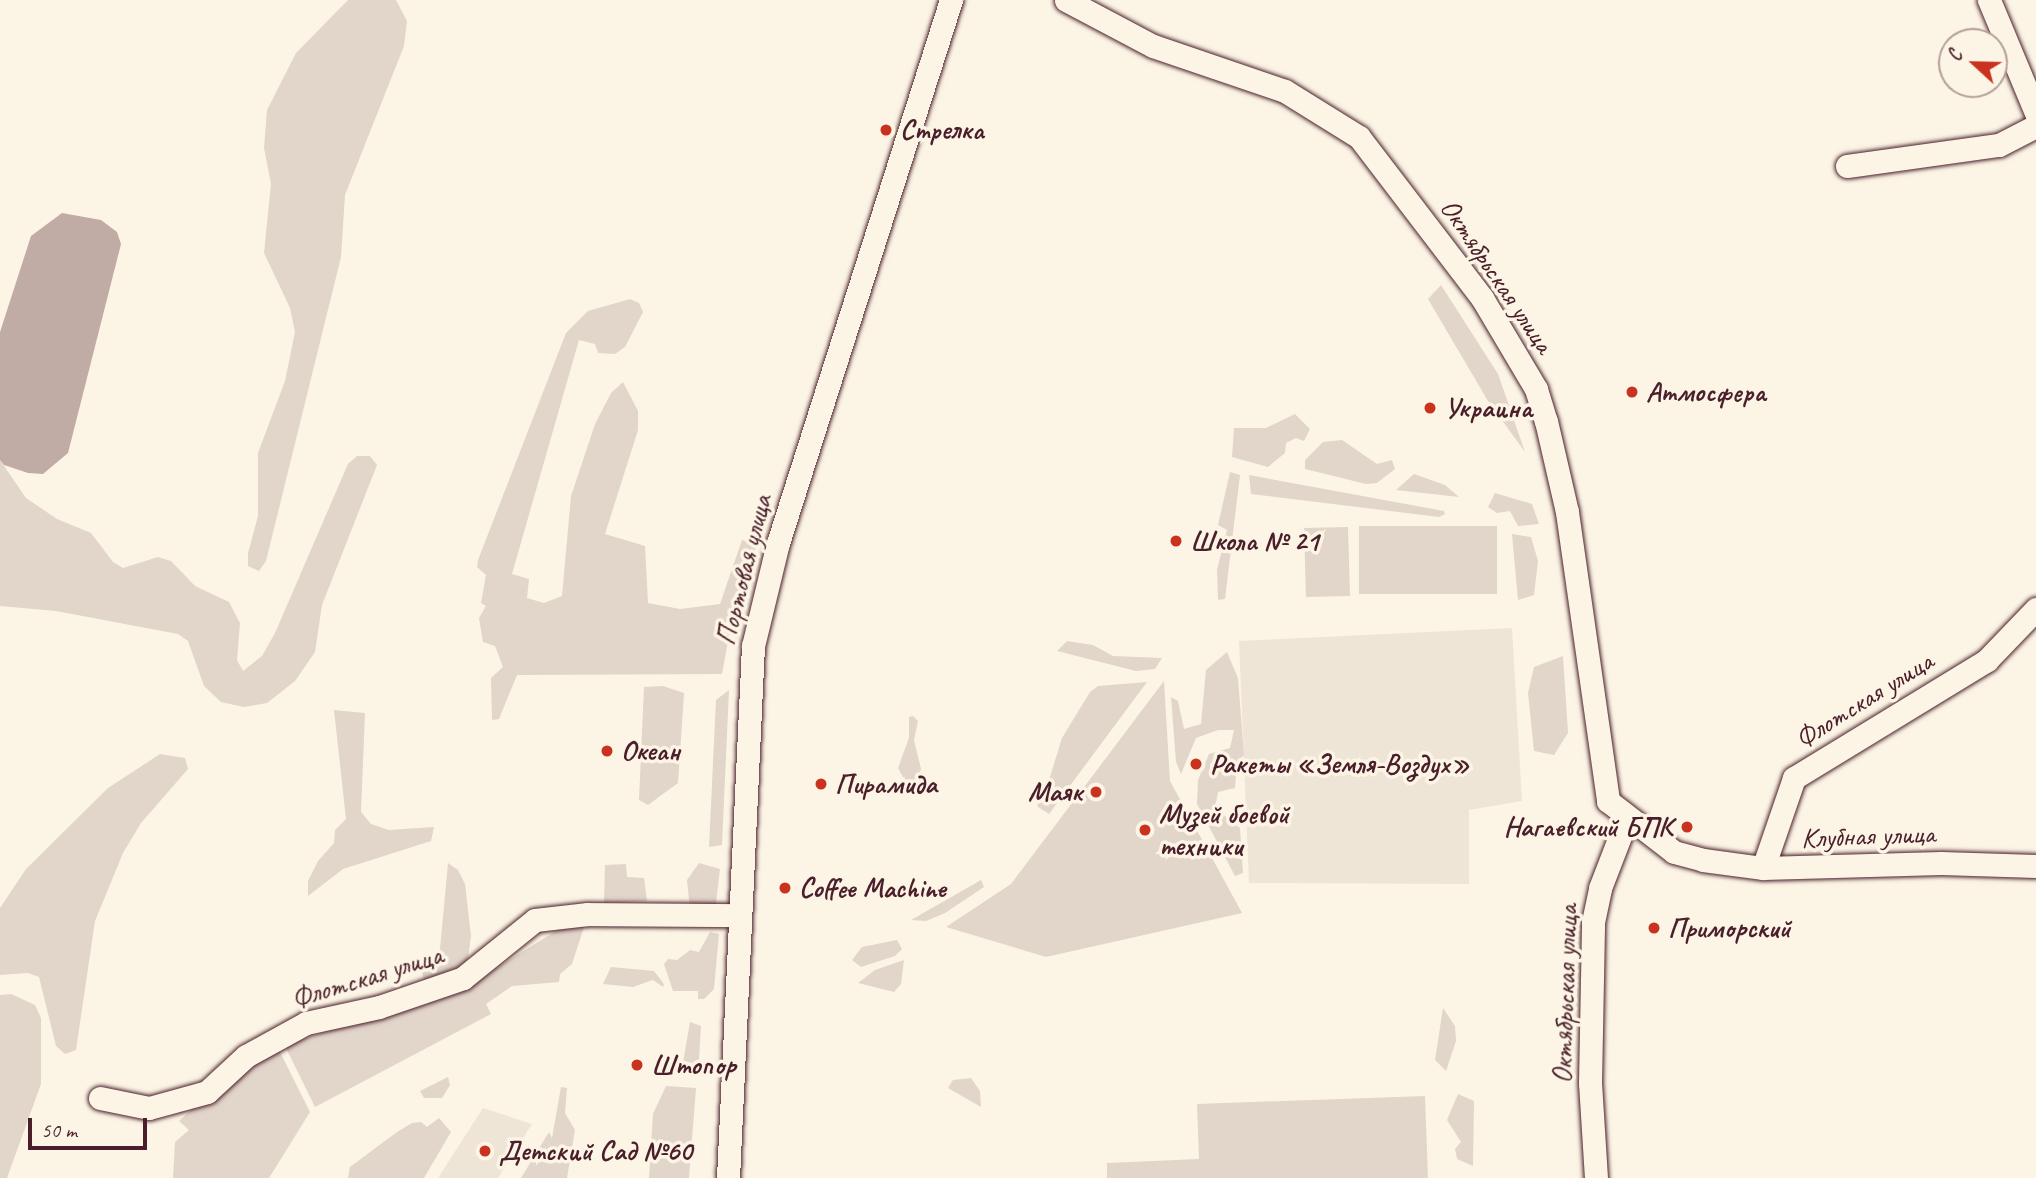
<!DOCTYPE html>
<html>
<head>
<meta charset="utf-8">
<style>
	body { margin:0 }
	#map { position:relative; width:2036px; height:1178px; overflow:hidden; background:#fcf5e5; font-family:Caveat,sans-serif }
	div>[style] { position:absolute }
	.built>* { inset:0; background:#eee5d7 }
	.green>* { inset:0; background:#e2d5ca }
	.water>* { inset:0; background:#c0aca5 }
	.roads { filter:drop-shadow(0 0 2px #4a1f2b) drop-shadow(0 0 2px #4a1f2b) }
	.minor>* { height:23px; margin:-11.5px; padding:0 11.5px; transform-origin:11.5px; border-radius:11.5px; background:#fcf5e5 }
	.dots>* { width:19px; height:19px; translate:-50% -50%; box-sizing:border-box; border:4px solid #fcf5e5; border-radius:50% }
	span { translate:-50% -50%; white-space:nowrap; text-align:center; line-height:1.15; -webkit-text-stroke:7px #fcf5e5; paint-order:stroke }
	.poi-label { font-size:28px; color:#4a1f2b; font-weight:700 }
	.left { translate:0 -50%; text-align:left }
	.right { translate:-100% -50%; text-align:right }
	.street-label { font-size:28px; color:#4a1f2b }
	.north { position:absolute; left:1938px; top:28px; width:70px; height:70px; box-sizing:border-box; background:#fcf5e5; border:2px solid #b59f9b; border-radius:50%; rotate:292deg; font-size:19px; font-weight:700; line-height:28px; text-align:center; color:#4a1f2b }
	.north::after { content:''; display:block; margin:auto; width:24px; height:32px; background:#c8321e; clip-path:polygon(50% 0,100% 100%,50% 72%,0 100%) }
	.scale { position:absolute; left:28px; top:1118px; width:119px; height:32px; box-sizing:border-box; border:4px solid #4a1f2b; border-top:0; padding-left:9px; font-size:21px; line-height:24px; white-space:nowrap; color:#4a1f2b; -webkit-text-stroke:5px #fcf5e5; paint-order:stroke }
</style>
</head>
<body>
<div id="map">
	<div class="built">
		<i style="clip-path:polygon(1512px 628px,1522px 801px,1469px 810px,1469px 884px,1249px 883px,1239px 641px)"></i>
		<i style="clip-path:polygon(483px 1108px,532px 1124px,498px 1178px,438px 1178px)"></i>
	</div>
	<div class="green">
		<i style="clip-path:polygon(348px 0,396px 0,407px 21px,404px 46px,345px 195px,341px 257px,266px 561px,259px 571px,248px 566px,248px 553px,258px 516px,258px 453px,285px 381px,295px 332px,290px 308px,264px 253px,271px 184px,264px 148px,267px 110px,296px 53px)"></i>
		<i style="clip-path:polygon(1441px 285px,1498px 374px,1525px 452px,1488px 401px,1428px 299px)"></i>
		<i style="clip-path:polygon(630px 299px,639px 303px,643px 312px,625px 347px,615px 354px,598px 353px,595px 344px,579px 340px,512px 574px,529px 579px,527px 598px,544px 603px,562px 596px,571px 496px,595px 424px,611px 393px,623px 382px,638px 411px,638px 430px,605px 534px,645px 546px,648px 603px,680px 609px,720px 604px,742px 540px,757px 544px,729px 636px,722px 674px,517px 675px,499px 719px,492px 720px,491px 678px,503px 667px,495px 646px,483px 642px,479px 618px,486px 606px,481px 603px,486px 575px,477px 567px,478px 560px,566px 333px,588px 311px)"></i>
		<i style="clip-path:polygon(1295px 414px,1310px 429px,1304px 441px,1296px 438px,1286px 443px,1285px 453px,1268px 467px,1232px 457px,1234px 428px,1266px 428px)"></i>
		<i style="clip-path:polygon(1342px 440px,1377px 464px,1392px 460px,1395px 469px,1377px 483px,1366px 484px,1305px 469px,1305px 460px,1323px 442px)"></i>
		<i style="clip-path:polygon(357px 456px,370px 456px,377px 465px,322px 605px,315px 652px,295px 681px,267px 703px,244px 707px,221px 702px,204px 686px,188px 641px,178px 634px,56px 611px,0 606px,0 460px,26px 498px,57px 519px,91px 533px,113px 562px,123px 568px,158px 557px,171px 561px,195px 586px,229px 602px,240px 623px,237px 660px,243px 671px,262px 656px,275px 633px,348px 464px)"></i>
		<i style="clip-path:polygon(1230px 472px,1240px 475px,1225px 599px,1218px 600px,1217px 570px,1227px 530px,1218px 525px)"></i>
		<i style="clip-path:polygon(1414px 474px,1445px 485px,1459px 497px,1396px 490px)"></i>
		<i style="clip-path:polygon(1249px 475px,1444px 511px,1445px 514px,1439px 517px,1251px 494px)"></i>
		<i style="clip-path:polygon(1495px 493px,1532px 504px,1539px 524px,1518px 526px,1510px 511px,1497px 513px,1488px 507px)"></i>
		<i style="clip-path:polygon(1359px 526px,1497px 526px,1497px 594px,1359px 594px)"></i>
		<i style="clip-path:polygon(1348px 527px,1350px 596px,1306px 597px,1304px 528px)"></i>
		<i style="clip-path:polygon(1512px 534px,1531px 537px,1538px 561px,1534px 595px,1518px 600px)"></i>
		<i style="clip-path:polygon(1067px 641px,1093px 645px,1113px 656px,1162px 658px,1155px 669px,1136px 671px,1057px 651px)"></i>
		<i style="clip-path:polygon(1227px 652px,1238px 678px,1244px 755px,1237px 762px,1235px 788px,1218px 792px,1215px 808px,1240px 828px,1243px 873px,1235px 876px,1197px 804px,1198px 780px,1209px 754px,1230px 748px,1234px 730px,1218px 730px,1196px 738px,1181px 774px,1176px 762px,1171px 697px,1178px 701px,1184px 729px,1201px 724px,1206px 670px)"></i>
		<i style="clip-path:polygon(1563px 656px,1568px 733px,1554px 755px,1534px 751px,1528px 693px,1534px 667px)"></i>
		<i style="clip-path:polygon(1164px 681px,1170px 781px,1242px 913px,1046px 957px,946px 927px,1011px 884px)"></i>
		<i style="clip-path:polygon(1147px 682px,1049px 814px,1038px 807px,1036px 799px,1045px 793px,1062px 738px,1090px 692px,1098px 686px)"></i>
		<i style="clip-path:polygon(663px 686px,684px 693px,678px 783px,648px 805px,639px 800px,644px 687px)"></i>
		<i style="clip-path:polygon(729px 690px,722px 845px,709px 847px,716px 700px)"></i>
		<i style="clip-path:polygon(334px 710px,365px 713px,361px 812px,371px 824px,389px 830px,434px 827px,431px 841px,343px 869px,308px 896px,308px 881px,318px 861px,334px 843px,335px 830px,346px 819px)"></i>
		<i style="clip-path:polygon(913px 716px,918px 721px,914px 740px,921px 769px,914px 787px,908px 786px,898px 768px,909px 738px,909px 717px)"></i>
		<i style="clip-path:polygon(160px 754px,185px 758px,188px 769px,141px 823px,123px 853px,95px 921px,76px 1050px,65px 1054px,56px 1046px,39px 977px,28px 973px,0 975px,0 908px,26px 869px,108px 788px)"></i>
		<i style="clip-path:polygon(448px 863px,458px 870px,465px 884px,471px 936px,468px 958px,460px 972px,425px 985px,421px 967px,440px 949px)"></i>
		<i style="clip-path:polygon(699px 863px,720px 869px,715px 911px,690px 910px,687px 880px)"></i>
		<i style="clip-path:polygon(626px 864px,627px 877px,644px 878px,647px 901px,604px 903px,605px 865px)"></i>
		<i style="clip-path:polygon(981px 880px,984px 887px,945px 913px,926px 921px,911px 920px)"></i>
		<i style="clip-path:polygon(567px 924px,584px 927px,572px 964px,560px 974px,559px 982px,512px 986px,486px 1004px,491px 1014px,315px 1107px,286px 1048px,279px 1050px,310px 1112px,269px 1178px,173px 1178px,175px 1142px,189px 1130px,179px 1121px,221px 1083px,288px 1044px,472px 983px)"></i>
		<i style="clip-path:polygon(710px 932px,719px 934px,714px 989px,704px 999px,698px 999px,698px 991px,673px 991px,664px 964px,668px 959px,677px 960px,690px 950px,699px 952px)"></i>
		<i style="clip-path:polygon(897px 940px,902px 949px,895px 956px,861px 967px,852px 960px,862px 947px)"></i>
		<i style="clip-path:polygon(904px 960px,901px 984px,894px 992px,858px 983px,875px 970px)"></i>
		<i style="clip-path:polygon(611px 967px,654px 971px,664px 984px,663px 987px,653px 980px,633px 987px,603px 984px)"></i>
		<i style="clip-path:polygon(11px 994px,35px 1005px,41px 1018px,41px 1084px,7px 1178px,0 1178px,0 995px)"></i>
		<i style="clip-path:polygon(1443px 1008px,1455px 1026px,1456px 1041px,1446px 1071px,1435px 1060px)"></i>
		<i style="clip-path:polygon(690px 1022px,701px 1026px,698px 1075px,681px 1074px)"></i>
		<i style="clip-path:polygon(448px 1077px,450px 1085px,442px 1098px,424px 1098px,420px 1091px)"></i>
		<i style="clip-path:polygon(971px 1078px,980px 1091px,981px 1107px,948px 1088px,953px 1080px)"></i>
		<i style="clip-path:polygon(666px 1086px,696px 1088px,689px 1178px,649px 1178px,653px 1114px)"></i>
		<i style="clip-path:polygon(561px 1087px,567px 1088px,565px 1113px,575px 1130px,567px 1178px,521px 1178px,549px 1132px,552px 1138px)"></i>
		<i style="clip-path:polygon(1458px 1094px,1474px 1101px,1473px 1166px,1457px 1159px,1455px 1149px,1461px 1142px,1447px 1120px)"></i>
		<i style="clip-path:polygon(1425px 1096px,1428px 1178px,1107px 1178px,1107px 1163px,1199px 1159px,1197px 1104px)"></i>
		<i style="clip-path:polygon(439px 1118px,451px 1132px,424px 1178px,348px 1178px,350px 1167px,397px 1132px,412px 1123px,421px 1122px,427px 1127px)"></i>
	</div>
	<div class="water">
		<i style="clip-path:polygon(62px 213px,101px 220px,117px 232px,121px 244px,68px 453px,43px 474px,28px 473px,4px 465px,0 460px,0 332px,31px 236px)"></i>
	</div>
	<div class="roads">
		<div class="minor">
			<i style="left:1066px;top:0;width:98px;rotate:27.9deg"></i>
			<i style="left:1153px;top:46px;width:139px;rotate:18.8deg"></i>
			<i style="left:1285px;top:91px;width:87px;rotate:31.9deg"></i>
			<i style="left:1359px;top:137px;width:203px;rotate:52.6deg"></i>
			<i style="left:1482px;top:298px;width:106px;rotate:59.3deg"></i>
			<i style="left:1536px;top:389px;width:34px;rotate:73deg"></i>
			<i style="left:1546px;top:421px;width:93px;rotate:77deg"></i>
			<i style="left:1567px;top:512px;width:292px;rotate:81.9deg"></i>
			<i style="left:1608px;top:801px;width:83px;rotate:37.7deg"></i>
			<i style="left:1674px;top:852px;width:30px;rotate:15deg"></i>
			<i style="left:1703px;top:860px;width:61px;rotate:7.6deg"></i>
			<i style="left:1763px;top:868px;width:178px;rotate:-1.6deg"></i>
			<i style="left:1941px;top:863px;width:95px;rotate:1.8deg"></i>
			<i style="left:1989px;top:0;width:122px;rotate:67.4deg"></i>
			<i style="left:1847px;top:166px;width:153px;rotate:-7.9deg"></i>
			<i style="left:1999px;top:145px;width:42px;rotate:-27.2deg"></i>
			<i style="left:1763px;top:868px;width:95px;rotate:-71deg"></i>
			<i style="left:1794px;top:778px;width:226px;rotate:-31.4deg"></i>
			<i style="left:1987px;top:660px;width:71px;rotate:-46.1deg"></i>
			<i style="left:100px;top:1098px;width:50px;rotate:11.5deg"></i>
			<i style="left:149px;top:1108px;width:60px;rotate:-15.4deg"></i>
			<i style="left:207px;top:1092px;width:53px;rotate:-42.7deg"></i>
			<i style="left:246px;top:1056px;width:68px;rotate:-28.8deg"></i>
			<i style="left:306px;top:1023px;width:75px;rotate:-12.4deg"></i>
			<i style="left:379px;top:1007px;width:89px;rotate:-19deg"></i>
			<i style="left:463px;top:978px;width:92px;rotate:-38.9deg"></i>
			<i style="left:535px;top:920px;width:53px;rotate:-6.5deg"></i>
			<i style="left:588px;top:914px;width:150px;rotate:0.4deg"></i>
			<i style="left:728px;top:1178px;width:533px;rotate:-87.31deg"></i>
			<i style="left:753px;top:646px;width:106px;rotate:-76.4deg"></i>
			<i style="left:778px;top:543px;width:570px;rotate:-72.33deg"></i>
			<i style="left:1596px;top:1178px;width:95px;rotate:-93.6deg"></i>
			<i style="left:1590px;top:1083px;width:161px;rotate:-88.9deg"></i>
			<i style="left:1593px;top:922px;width:35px;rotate:-78deg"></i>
			<i style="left:1600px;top:888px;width:75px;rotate:-68.9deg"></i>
		</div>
	</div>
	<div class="dots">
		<i style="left:886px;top:130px;background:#c8321e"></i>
		<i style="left:1632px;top:392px;background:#c8321e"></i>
		<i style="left:1430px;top:408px;background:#c8321e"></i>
		<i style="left:1176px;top:541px;background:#c8321e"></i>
		<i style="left:607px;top:751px;background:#c8321e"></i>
		<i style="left:1196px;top:764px;background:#c8321e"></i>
		<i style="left:821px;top:784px;background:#c8321e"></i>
		<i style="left:1096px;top:792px;background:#c8321e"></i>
		<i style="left:1687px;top:827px;background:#c8321e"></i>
		<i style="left:1145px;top:830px;background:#c8321e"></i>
		<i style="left:785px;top:888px;background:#c8321e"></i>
		<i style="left:1654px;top:928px;background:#c8321e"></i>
		<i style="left:637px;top:1065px;background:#c8321e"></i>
		<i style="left:485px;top:1151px;background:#c8321e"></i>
	</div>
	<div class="poi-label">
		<span class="left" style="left:900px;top:130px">Стрелка</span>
		<span class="left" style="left:1646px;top:392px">Атмосфера</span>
		<span class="left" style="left:1444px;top:408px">Украина</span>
		<span class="left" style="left:1190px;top:541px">Школа № 21</span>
		<span class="left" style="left:621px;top:751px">Океан</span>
		<span class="left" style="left:1210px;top:764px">Ракеты «Земля-Воздух»</span>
		<span class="left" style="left:835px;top:784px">Пирамида</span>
		<span class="right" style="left:1082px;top:792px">Маяк</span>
		<span class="left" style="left:1159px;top:830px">Музей боевой<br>техники</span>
		<span class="right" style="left:1673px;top:827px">Нагаевский БПК</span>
		<span class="left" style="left:799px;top:888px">Coffee Machine</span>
		<span class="left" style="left:1668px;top:928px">Приморский</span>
		<span class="left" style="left:651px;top:1065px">Штопор</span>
		<span class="left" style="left:499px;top:1151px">Детский Сад №60</span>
	</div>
	<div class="street-label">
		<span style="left:1497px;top:276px;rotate:56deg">Октябрьская улица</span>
		<span style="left:744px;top:570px;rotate:-76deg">Портовая улица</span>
		<span style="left:1864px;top:700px;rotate:-32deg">Флотская улица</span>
		<span style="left:1868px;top:836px;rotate:-2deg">Клубная улица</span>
		<span style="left:367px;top:977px;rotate:-17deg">Флотская улица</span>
		<span style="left:1565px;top:994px;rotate:-88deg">Октябрьская улица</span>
	</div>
	<div class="north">С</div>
	<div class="scale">50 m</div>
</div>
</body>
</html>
